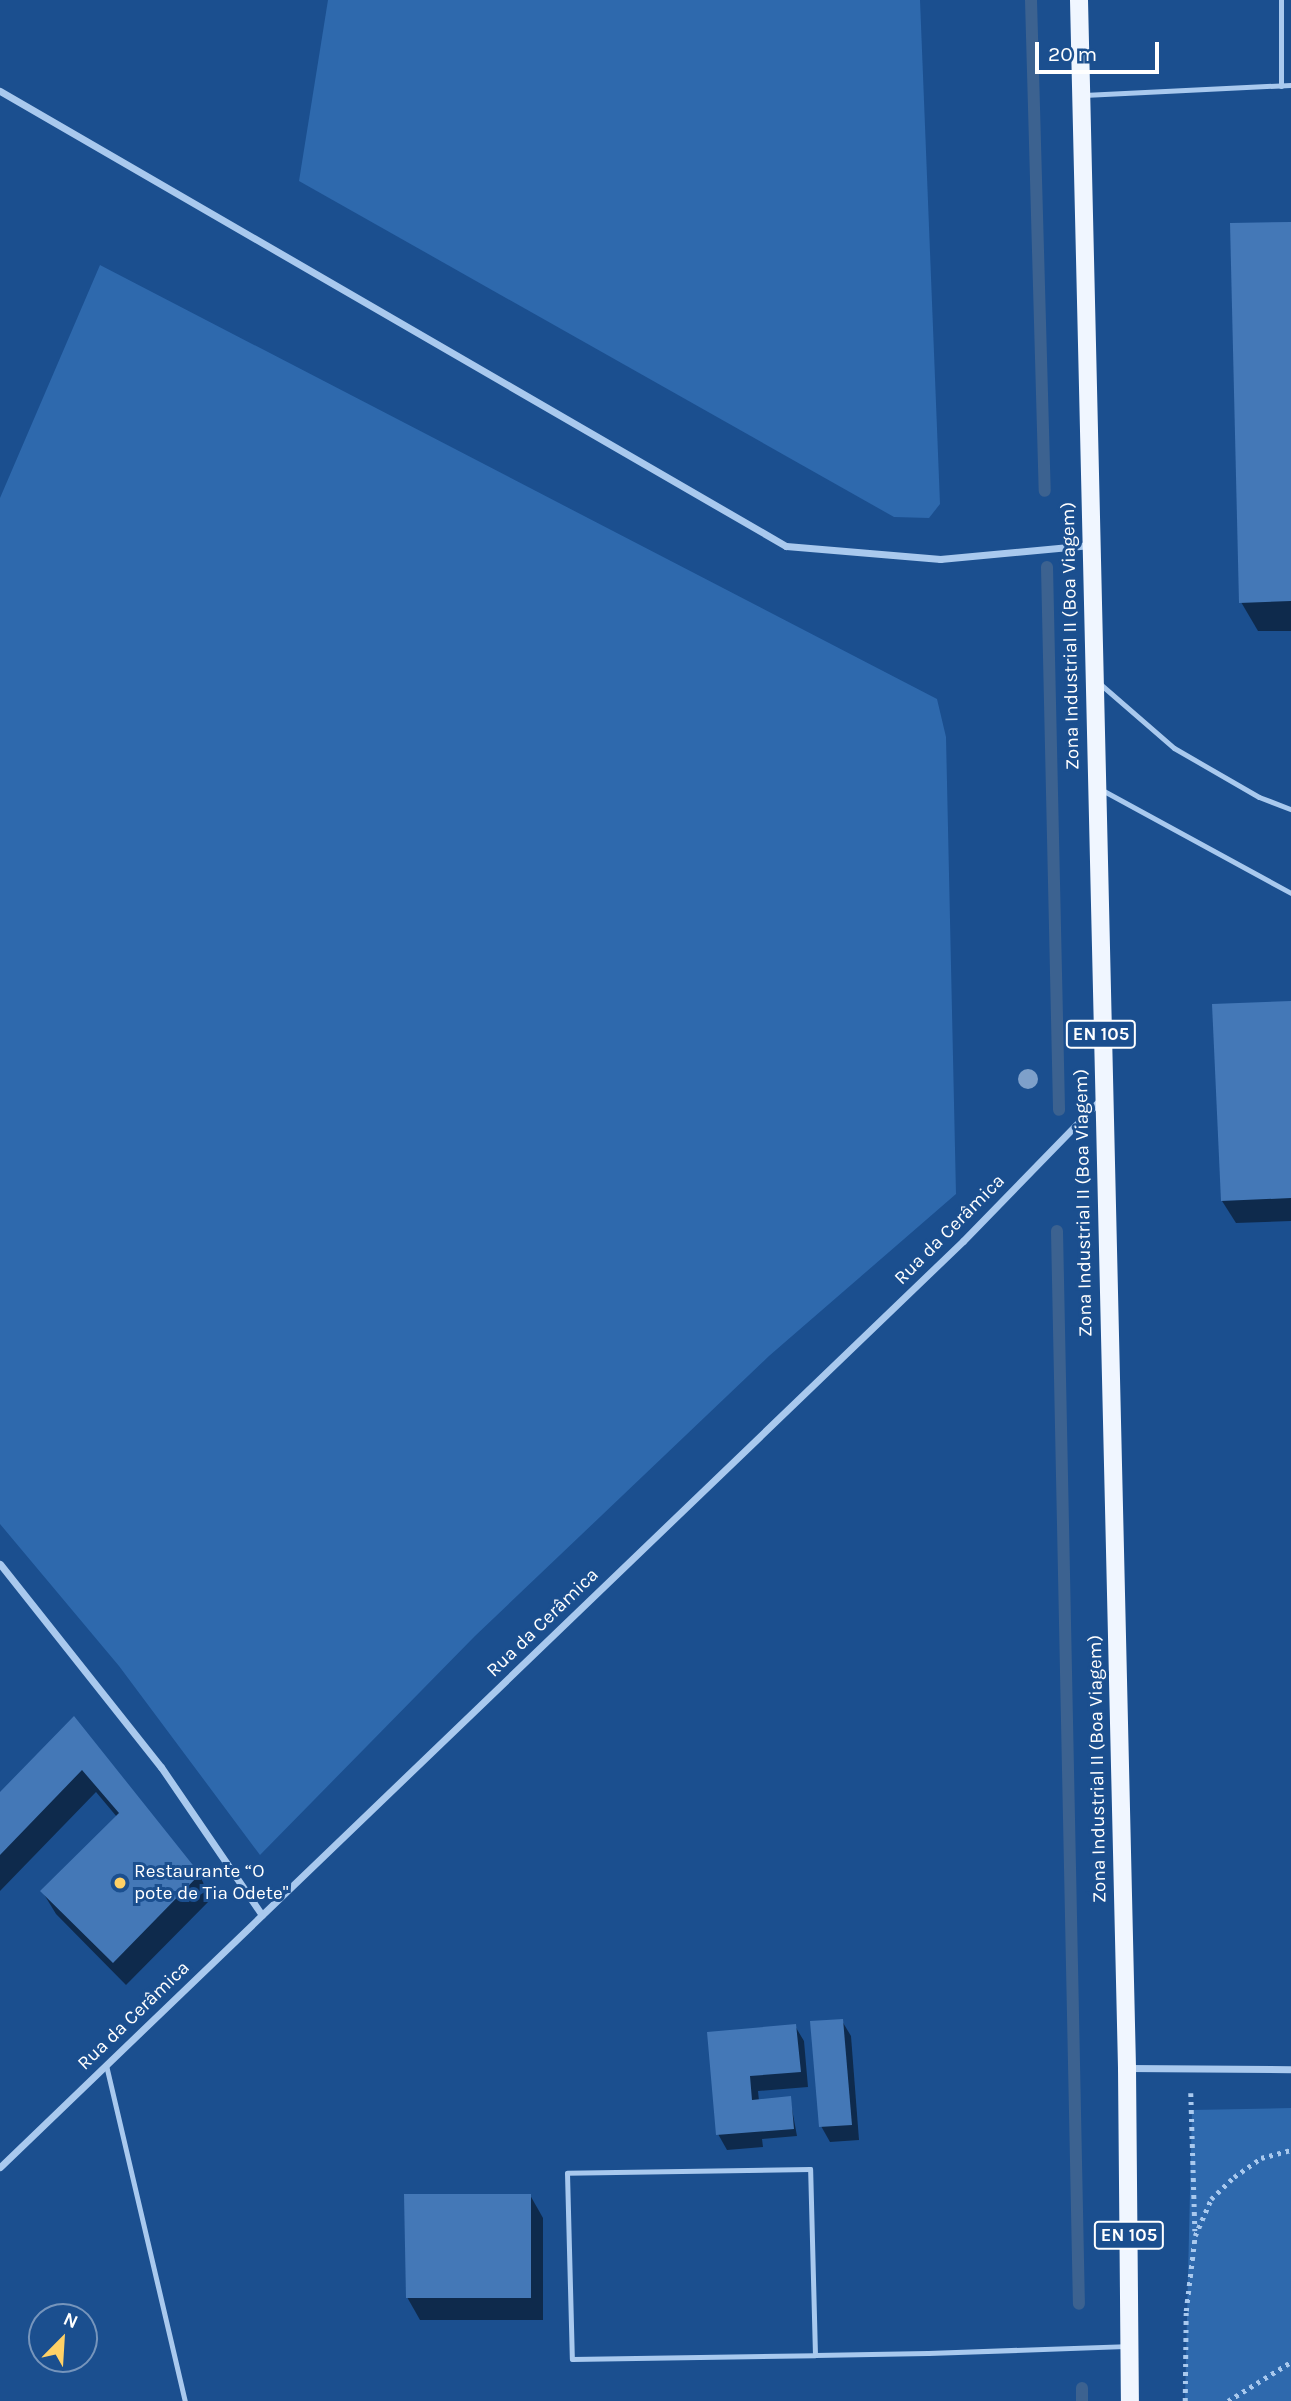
<!DOCTYPE html>
<html>
<head>
<meta charset="utf-8">
<style>
	body { margin:0 }
	#map { position:relative; width:1291px; height:2401px; overflow:hidden; background:#1b4f8f; font-family:Karla,sans-serif }
	div>[style] { position:absolute }
	.green>* { inset:0; background:#2e69ad }
	.shadow>* { inset:0; background:#0007 }
	.stream>* { height:12px; margin:-6px; padding:0 6px; transform-origin:6px; border-radius:6px; background:#3c6290 }
	.building>* { inset:0; background:#4478b7 }
	.path>* { height:4.5px; margin-top:-2.25px; transform-origin:0; background:repeating-linear-gradient(90deg,#a9c9ee 0 3.5px,transparent 0 8.5px) }
	.service>* { height:5px; margin:-2.5px; padding:0 2.5px; transform-origin:2.5px; border-radius:2.5px; background:#a9c9ee }
	.minor>* { height:7px; margin:-3.5px; padding:0 3.5px; transform-origin:3.5px; border-radius:3.5px; background:#a9c9ee }
	.primary>* { height:18px; margin:-9px; padding:0 9px; transform-origin:9px; border-radius:9px; background:#f0f6ff }
	.trees>* { width:20px; height:20px; margin:-10px; border-radius:50%; background:#7ea0ca }
	.dots>* { width:19px; height:19px; translate:-50% -50%; box-sizing:border-box; border:4px solid #1b4f8f; border-radius:50% }
	span { translate:-50% -50%; white-space:nowrap; text-align:center; line-height:1.15; -webkit-text-stroke:6px #1b4f8f; paint-order:stroke }
	.shield-label span { padding:2px 5px; background:#1b4f8f; border:2px solid; border-radius:5px; -webkit-text-stroke-width:0 }
	.shield-label { font-size:18px; color:#fff; font-weight:700 }
	.street-label { font-size:19px; color:#fff }
	.poi-label { font-size:19px; color:#fff }
	.left { translate:0 -50%; text-align:left }
	.north { position:absolute; left:28px; top:2303px; width:70px; height:70px; box-sizing:border-box; background:#1b4f8f; border:2px solid #7695bc; border-radius:50%; rotate:24deg; font-size:19px; font-weight:700; line-height:28px; text-align:center; color:#fff }
	.north::after { content:''; display:block; margin:auto; width:24px; height:32px; background:#ffd166; clip-path:polygon(50% 0,100% 100%,50% 72%,0 100%) }
	.scale { position:absolute; left:1035px; top:42px; width:124px; height:32px; box-sizing:border-box; border:4px solid #fff; border-top:0; padding-left:9px; font-size:21px; line-height:24px; white-space:nowrap; color:#fff; -webkit-text-stroke:5px #1b4f8f; paint-order:stroke }
</style>
</head>
<body>
<div id="map">
	<div class="green">
		<i style="clip-path:polygon(328px 0,920px 0,940px 504px,929px 518px,894px 517px,299px 181px)"></i>
		<i style="clip-path:polygon(100px 265px,937px 699px,946px 737px,956px 1194px,769px 1356px,475px 1636px,260px 1855px,119px 1666px,0 1524px,0 498px)"></i>
		<i style="clip-path:polygon(1291px 2108px,1291px 2401px,1185px 2401px,1192px 2110px)"></i>
	</div>
	<div class="shadow">
		<i style="clip-path:polygon(1291px 224px,1291px 631px,1258px 631px,1241px 602px)"></i>
		<i style="clip-path:polygon(1291px 1002px,1291px 1221px,1236px 1223px,1222px 1201px)"></i>
		<i style="clip-path:polygon(73px 1719px,199px 1875px,212px 1898px,126px 1985px,56px 1914px,42px 1891px,117px 1817px,96px 1792px,0 1891px,0 1794px)"></i>
		<i style="clip-path:polygon(842px 2021px,851px 2036px,859px 2140px,830px 2142px,821px 2126px)"></i>
		<i style="clip-path:polygon(795px 2026px,804px 2041px,808px 2087px,758px 2091px,759px 2101px,790px 2098px,797px 2136px,762px 2139px,763px 2147px,727px 2150px,718px 2134px,709px 2034px)"></i>
		<i style="clip-path:polygon(530px 2195px,543px 2218px,543px 2320px,420px 2320px,407px 2297px)"></i>
	</div>
	<div class="stream">
		<i style="left:1031px;top:0;width:491px;rotate:88.4deg"></i>
		<i style="left:1047px;top:567px;width:543px;rotate:88.73deg"></i>
		<i style="left:1057px;top:1231px;width:1073px;rotate:88.83deg"></i>
		<i style="left:1082px;top:2401px;width:13px;rotate:-90deg"></i>
	</div>
	<div class="building">
		<i style="clip-path:polygon(1291px 222px,1291px 601px,1239px 603px,1230px 223px)"></i>
		<i style="clip-path:polygon(1291px 1001px,1291px 1198px,1221px 1201px,1212px 1004px)"></i>
		<i style="clip-path:polygon(74px 1716px,200px 1874px,113px 1963px,40px 1891px,119px 1813px,82px 1770px,0 1855px,0 1792px)"></i>
		<i style="clip-path:polygon(843px 2019px,852px 2125px,819px 2127px,810px 2021px)"></i>
		<i style="clip-path:polygon(796px 2024px,801px 2072px,750px 2076px,752px 2100px,791px 2096px,794px 2129px,716px 2135px,707px 2032px)"></i>
		<i style="clip-path:polygon(404px 2194px,531px 2194px,531px 2298px,406px 2298px)"></i>
	</div>
	<div class="path">
		<i style="left:1191px;top:2093px;width:138px;rotate:88.3deg"></i>
		<i style="left:1185px;top:2401px;width:90px;rotate:-89.4deg"></i>
		<i style="left:1186px;top:2311px;width:76px;rotate:-83.2deg"></i>
		<i style="left:1195px;top:2236px;width:40px;rotate:-66.6deg"></i>
		<i style="left:1211px;top:2199px;width:32px;rotate:-44deg"></i>
		<i style="left:1234px;top:2177px;width:33px;rotate:-35deg"></i>
		<i style="left:1261px;top:2158px;width:31px;rotate:-15deg"></i>
		<i style="left:1228px;top:2401px;width:74px;rotate:-31.8deg"></i>
	</div>
	<div class="service">
		<i style="left:1281px;top:86px;width:86px;rotate:-90deg"></i>
		<i style="left:1084px;top:95px;width:207px;rotate:-2.8deg"></i>
		<i style="left:1099px;top:683px;width:99px;rotate:40.9deg"></i>
		<i style="left:1174px;top:748px;width:98px;rotate:30deg"></i>
		<i style="left:1259px;top:797px;width:34px;rotate:21deg"></i>
		<i style="left:1102px;top:790px;width:215px;rotate:28.6deg"></i>
		<i style="left:106px;top:2065px;width:345px;rotate:76.8deg"></i>
		<i style="left:815px;top:2355px;width:186px;rotate:-91.5deg"></i>
		<i style="left:810px;top:2169px;width:243px;rotate:179.1deg"></i>
		<i style="left:567px;top:2173px;width:186px;rotate:88.5deg"></i>
		<i style="left:572px;top:2359px;width:243px;rotate:-0.9deg"></i>
		<i style="left:815px;top:2355px;width:113px;rotate:-1deg"></i>
		<i style="left:928px;top:2353px;width:197px;rotate:-2deg"></i>
	</div>
	<div class="minor">
		<i style="left:0;top:91px;width:908px;rotate:30.07deg"></i>
		<i style="left:786px;top:546px;width:155px;rotate:4.8deg"></i>
		<i style="left:940px;top:559px;width:151px;rotate:-5.3deg"></i>
		<i style="left:0;top:1564px;width:259px;rotate:51.6deg"></i>
		<i style="left:161px;top:1767px;width:179px;rotate:55.7deg"></i>
		<i style="left:1128px;top:2068px;width:163px;rotate:0.4deg"></i>
		<i style="left:0;top:2167px;width:1336px;rotate:-43.88deg"></i>
		<i style="left:963px;top:1241px;width:199px;rotate:-45.8deg"></i>
	</div>
	<div class="primary">
		<i style="left:1079px;top:0;width:2069px;rotate:88.67deg"></i>
		<i style="left:1127px;top:2068px;width:333px;rotate:89.5deg"></i>
	</div>
	<div class="trees">
		<i style="left:1028px;top:1079px"></i>
	</div>
	<div class="dots">
		<i style="left:120px;top:1883px;background:#ffd166"></i>
	</div>
	<div class="shield-label">
		<span style="left:1101px;top:1034px">EN 105</span>
		<span style="left:1129px;top:2235px">EN 105</span>
	</div>
	<div class="street-label">
		<span style="left:1071px;top:636px;rotate:-91deg">Zona Industrial II (Boa Viagem)</span>
		<span style="left:1084px;top:1203px;rotate:-91deg">Zona Industrial II (Boa Viagem)</span>
		<span style="left:950px;top:1230px;rotate:-45deg">Rua da Cerâmica</span>
		<span style="left:543px;top:1623px;rotate:-44deg">Rua da Cerâmica</span>
		<span style="left:1098px;top:1769px;rotate:-91deg">Zona Industrial II (Boa Viagem)</span>
		<span style="left:134px;top:2016px;rotate:-44deg">Rua da Cerâmica</span>
	</div>
	<div class="poi-label">
		<span class="left" style="left:134px;top:1883px">Restaurante “O<br>pote de Tia Odete"</span>
	</div>
	<div class="north">N</div>
	<div class="scale">20 m</div>
</div>
</body>
</html>
